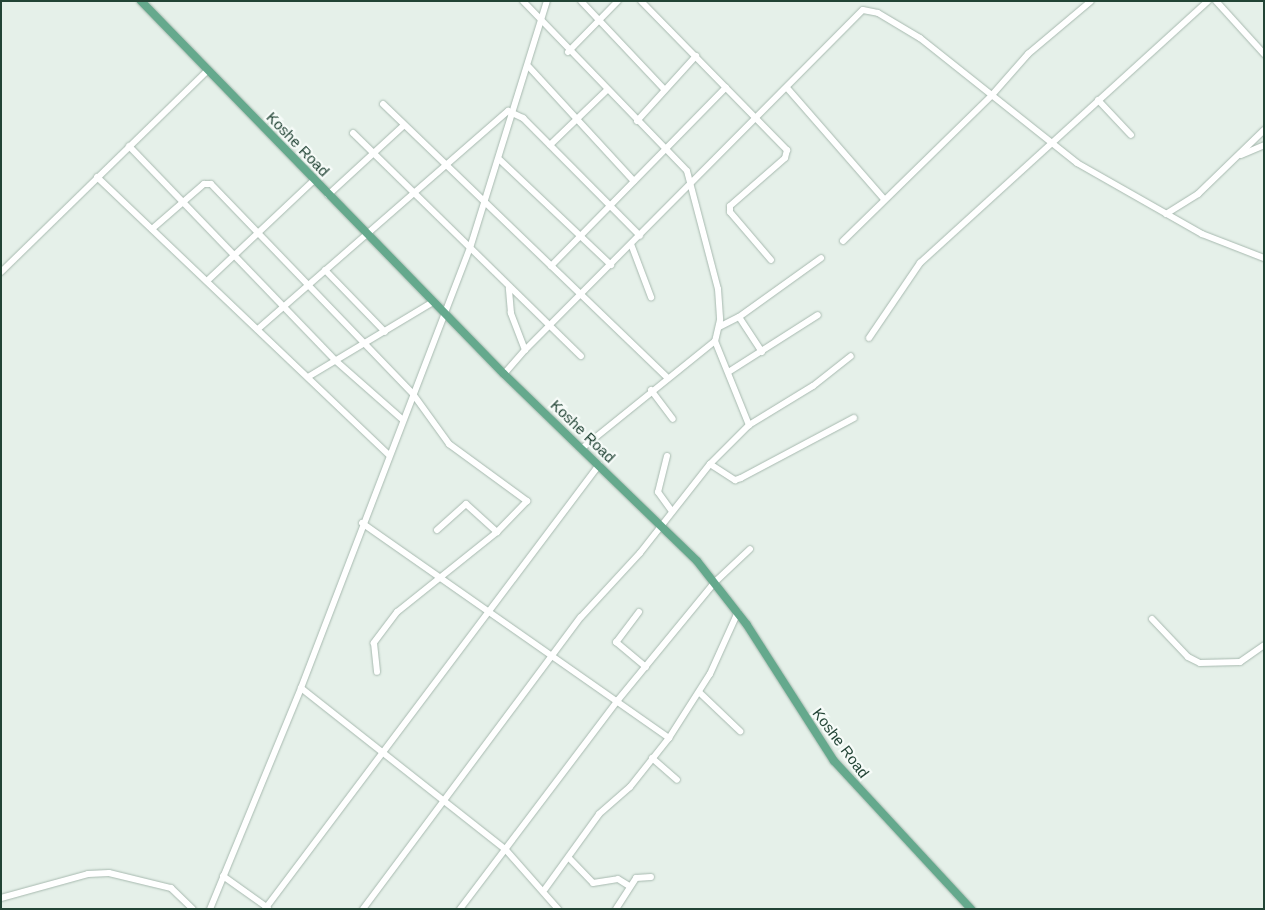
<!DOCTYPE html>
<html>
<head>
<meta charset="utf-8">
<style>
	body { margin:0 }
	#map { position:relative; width:1265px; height:910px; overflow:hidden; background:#e5f0e9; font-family:Helvetica,sans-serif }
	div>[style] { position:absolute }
	.roads { filter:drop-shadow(0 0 1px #a7b9af) drop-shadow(0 0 1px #a7b9af) }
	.minor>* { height:6px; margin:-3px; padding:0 3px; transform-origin:3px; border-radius:3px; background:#fff }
	.major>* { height:8px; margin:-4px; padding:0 4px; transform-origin:4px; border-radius:4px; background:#65a98d }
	span { translate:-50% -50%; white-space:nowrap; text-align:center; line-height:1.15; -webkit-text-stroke:4.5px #f6fbf8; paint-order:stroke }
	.street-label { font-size:15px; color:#224435 }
	.frame { position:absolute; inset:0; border:2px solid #224435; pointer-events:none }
</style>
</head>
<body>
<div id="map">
	<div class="roads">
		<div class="minor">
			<i style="left:523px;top:1px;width:236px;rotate:46deg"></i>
			<i style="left:687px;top:171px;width:122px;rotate:75.3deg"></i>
			<i style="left:718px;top:289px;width:31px;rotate:86deg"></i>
			<i style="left:720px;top:320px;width:22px;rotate:103deg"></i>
			<i style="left:715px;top:341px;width:172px;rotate:141.1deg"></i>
			<i style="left:581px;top:1px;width:122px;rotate:46.7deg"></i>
			<i style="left:641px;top:1px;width:209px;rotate:45.6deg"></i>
			<i style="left:787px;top:150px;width:8px;rotate:104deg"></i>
			<i style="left:785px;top:158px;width:73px;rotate:138.9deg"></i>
			<i style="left:730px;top:206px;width:6px;rotate:90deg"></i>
			<i style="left:730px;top:212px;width:63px;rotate:49.5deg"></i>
			<i style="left:1216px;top:1px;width:72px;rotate:47.8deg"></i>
			<i style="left:568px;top:52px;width:71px;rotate:-45.6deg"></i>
			<i style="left:529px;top:67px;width:155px;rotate:47.4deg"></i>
			<i style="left:788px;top:89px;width:146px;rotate:48.9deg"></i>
			<i style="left:1098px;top:100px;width:48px;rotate:46.7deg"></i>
			<i style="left:383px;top:104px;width:393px;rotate:43.9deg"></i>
			<i style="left:637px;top:121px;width:88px;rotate:-47.8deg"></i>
			<i style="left:353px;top:133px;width:319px;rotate:44.4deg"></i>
			<i style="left:550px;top:145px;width:79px;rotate:-44deg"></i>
			<i style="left:129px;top:146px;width:298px;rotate:46.1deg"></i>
			<i style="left:336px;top:361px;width:89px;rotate:41.4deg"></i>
			<i style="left:1241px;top:155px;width:25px;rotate:-23deg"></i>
			<i style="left:500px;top:160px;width:153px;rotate:43.4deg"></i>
			<i style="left:97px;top:177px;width:403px;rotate:43.6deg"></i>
			<i style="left:328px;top:195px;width:102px;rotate:-42.6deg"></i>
			<i style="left:1166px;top:214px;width:38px;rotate:-32deg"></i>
			<i style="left:1198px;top:194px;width:92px;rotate:-44.1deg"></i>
			<i style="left:152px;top:229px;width:69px;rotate:-40.9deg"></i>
			<i style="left:204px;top:184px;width:7px"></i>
			<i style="left:211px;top:184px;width:291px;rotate:46.1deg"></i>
			<i style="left:413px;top:394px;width:62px;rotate:54.2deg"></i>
			<i style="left:449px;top:444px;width:97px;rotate:36.2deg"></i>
			<i style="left:527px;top:501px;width:43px;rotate:134.1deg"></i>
			<i style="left:497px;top:532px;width:128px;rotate:141.3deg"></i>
			<i style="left:397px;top:612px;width:39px;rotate:127deg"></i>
			<i style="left:374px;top:643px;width:29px;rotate:84deg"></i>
			<i style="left:843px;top:241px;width:209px;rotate:-44.4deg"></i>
			<i style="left:992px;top:95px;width:55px;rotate:-48.7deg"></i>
			<i style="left:1028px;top:54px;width:82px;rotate:-40.1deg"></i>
			<i style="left:631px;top:244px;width:57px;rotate:69.3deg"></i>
			<i style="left:551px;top:266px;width:250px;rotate:-45.6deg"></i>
			<i style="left:325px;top:270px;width:86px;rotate:45.9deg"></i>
			<i style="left:1px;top:272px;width:289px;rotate:-44.3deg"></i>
			<i style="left:207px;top:281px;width:146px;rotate:-43.3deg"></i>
			<i style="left:719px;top:327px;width:22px;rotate:-27deg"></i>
			<i style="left:258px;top:329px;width:332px;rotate:-41.1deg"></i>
			<i style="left:508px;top:111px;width:17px;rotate:25deg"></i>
			<i style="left:523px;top:118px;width:166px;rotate:45.2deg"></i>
			<i style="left:869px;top:338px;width:91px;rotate:-55.8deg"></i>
			<i style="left:920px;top:263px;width:389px;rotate:-42.3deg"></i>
			<i style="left:715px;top:341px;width:91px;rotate:68deg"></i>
			<i style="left:525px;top:350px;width:479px;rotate:-45.2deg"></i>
			<i style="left:863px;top:10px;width:15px;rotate:11deg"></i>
			<i style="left:878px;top:13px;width:49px;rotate:30.8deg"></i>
			<i style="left:920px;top:38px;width:201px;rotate:38.5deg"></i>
			<i style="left:1077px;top:163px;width:144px;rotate:29.6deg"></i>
			<i style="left:1202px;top:234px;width:66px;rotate:21.2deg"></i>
			<i style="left:762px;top:352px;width:42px;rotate:-123.3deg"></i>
			<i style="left:739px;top:317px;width:101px;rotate:-35.7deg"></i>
			<i style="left:730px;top:371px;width:104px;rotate:-32.5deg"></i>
			<i style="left:504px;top:374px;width:32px;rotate:-49deg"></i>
			<i style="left:525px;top:350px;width:40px;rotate:-111deg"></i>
			<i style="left:511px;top:313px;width:25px;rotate:-95deg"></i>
			<i style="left:308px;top:377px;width:146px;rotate:-31deg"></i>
			<i style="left:651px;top:390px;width:36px;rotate:53deg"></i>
			<i style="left:667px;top:456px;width:37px;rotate:104deg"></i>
			<i style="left:658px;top:492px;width:24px;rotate:54deg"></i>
			<i style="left:710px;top:464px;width:30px;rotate:33deg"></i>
			<i style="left:735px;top:480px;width:6px;rotate:-18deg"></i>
			<i style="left:741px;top:478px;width:128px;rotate:-28deg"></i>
			<i style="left:362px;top:523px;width:375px;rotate:35deg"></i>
			<i style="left:437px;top:530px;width:39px;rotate:-42deg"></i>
			<i style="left:466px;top:504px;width:42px;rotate:42.1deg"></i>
			<i style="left:639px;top:612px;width:38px;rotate:127deg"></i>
			<i style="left:616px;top:642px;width:39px;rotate:40deg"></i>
			<i style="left:1152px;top:619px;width:52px;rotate:46.5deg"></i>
			<i style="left:1188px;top:657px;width:13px;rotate:27deg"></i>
			<i style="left:1200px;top:663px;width:40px;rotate:-1.4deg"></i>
			<i style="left:1240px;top:662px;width:29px;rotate:-35deg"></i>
			<i style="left:301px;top:688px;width:261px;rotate:38.3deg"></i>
			<i style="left:506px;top:850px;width:79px;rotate:48.6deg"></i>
			<i style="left:699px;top:692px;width:57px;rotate:43.6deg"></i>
			<i style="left:652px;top:758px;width:33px;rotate:41deg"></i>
			<i style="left:570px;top:859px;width:33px;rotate:46deg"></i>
			<i style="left:593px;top:883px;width:25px;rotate:-9deg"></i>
			<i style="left:618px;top:879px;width:13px;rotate:32deg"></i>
			<i style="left:223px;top:876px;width:55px;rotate:35.4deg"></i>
			<i style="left:545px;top:889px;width:92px;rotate:-54.2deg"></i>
			<i style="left:599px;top:814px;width:41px;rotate:-41.1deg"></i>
			<i style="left:630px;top:787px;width:63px;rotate:-51.5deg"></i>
			<i style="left:669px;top:738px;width:76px;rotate:-57.4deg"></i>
			<i style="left:710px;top:674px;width:68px;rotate:-65.7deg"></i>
			<i style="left:1px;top:898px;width:90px;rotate:-15.4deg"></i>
			<i style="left:88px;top:874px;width:21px;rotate:-3deg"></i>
			<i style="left:109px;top:873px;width:64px;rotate:13.6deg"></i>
			<i style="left:171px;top:888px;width:30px;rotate:44deg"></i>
			<i style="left:210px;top:909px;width:239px;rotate:-67.6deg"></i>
			<i style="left:301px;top:688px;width:471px;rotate:-69deg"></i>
			<i style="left:470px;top:248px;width:259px;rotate:-72.7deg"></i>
			<i style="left:265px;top:909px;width:556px;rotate:-53.05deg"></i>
			<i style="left:363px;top:909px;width:364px;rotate:-53.3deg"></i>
			<i style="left:581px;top:617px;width:87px;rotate:-47.3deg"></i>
			<i style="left:640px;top:553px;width:113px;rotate:-51.8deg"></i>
			<i style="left:710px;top:464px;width:55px;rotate:-45deg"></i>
			<i style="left:749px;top:425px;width:75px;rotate:-31.4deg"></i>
			<i style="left:813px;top:386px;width:48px;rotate:-38.3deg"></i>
			<i style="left:460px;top:909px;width:262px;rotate:-52.9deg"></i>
			<i style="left:618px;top:700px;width:153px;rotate:-50.6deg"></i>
			<i style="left:715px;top:582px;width:48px;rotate:-43.3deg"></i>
			<i style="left:616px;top:909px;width:37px;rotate:-57deg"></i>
			<i style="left:636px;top:878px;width:15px;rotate:-4deg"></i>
		</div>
		<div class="major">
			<i style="left:141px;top:1px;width:520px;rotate:45.78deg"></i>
			<i style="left:504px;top:374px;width:269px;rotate:44.1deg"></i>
			<i style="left:697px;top:561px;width:81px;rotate:52deg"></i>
			<i style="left:747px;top:625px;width:161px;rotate:57.4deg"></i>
			<i style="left:834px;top:761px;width:202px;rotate:47.2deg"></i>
		</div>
	</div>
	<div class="street-label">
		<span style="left:298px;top:144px;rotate:46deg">Koshe Road</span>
		<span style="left:583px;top:431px;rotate:44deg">Koshe Road</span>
		<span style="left:841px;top:743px;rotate:53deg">Koshe Road</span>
	</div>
	<div class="frame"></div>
</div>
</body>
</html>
